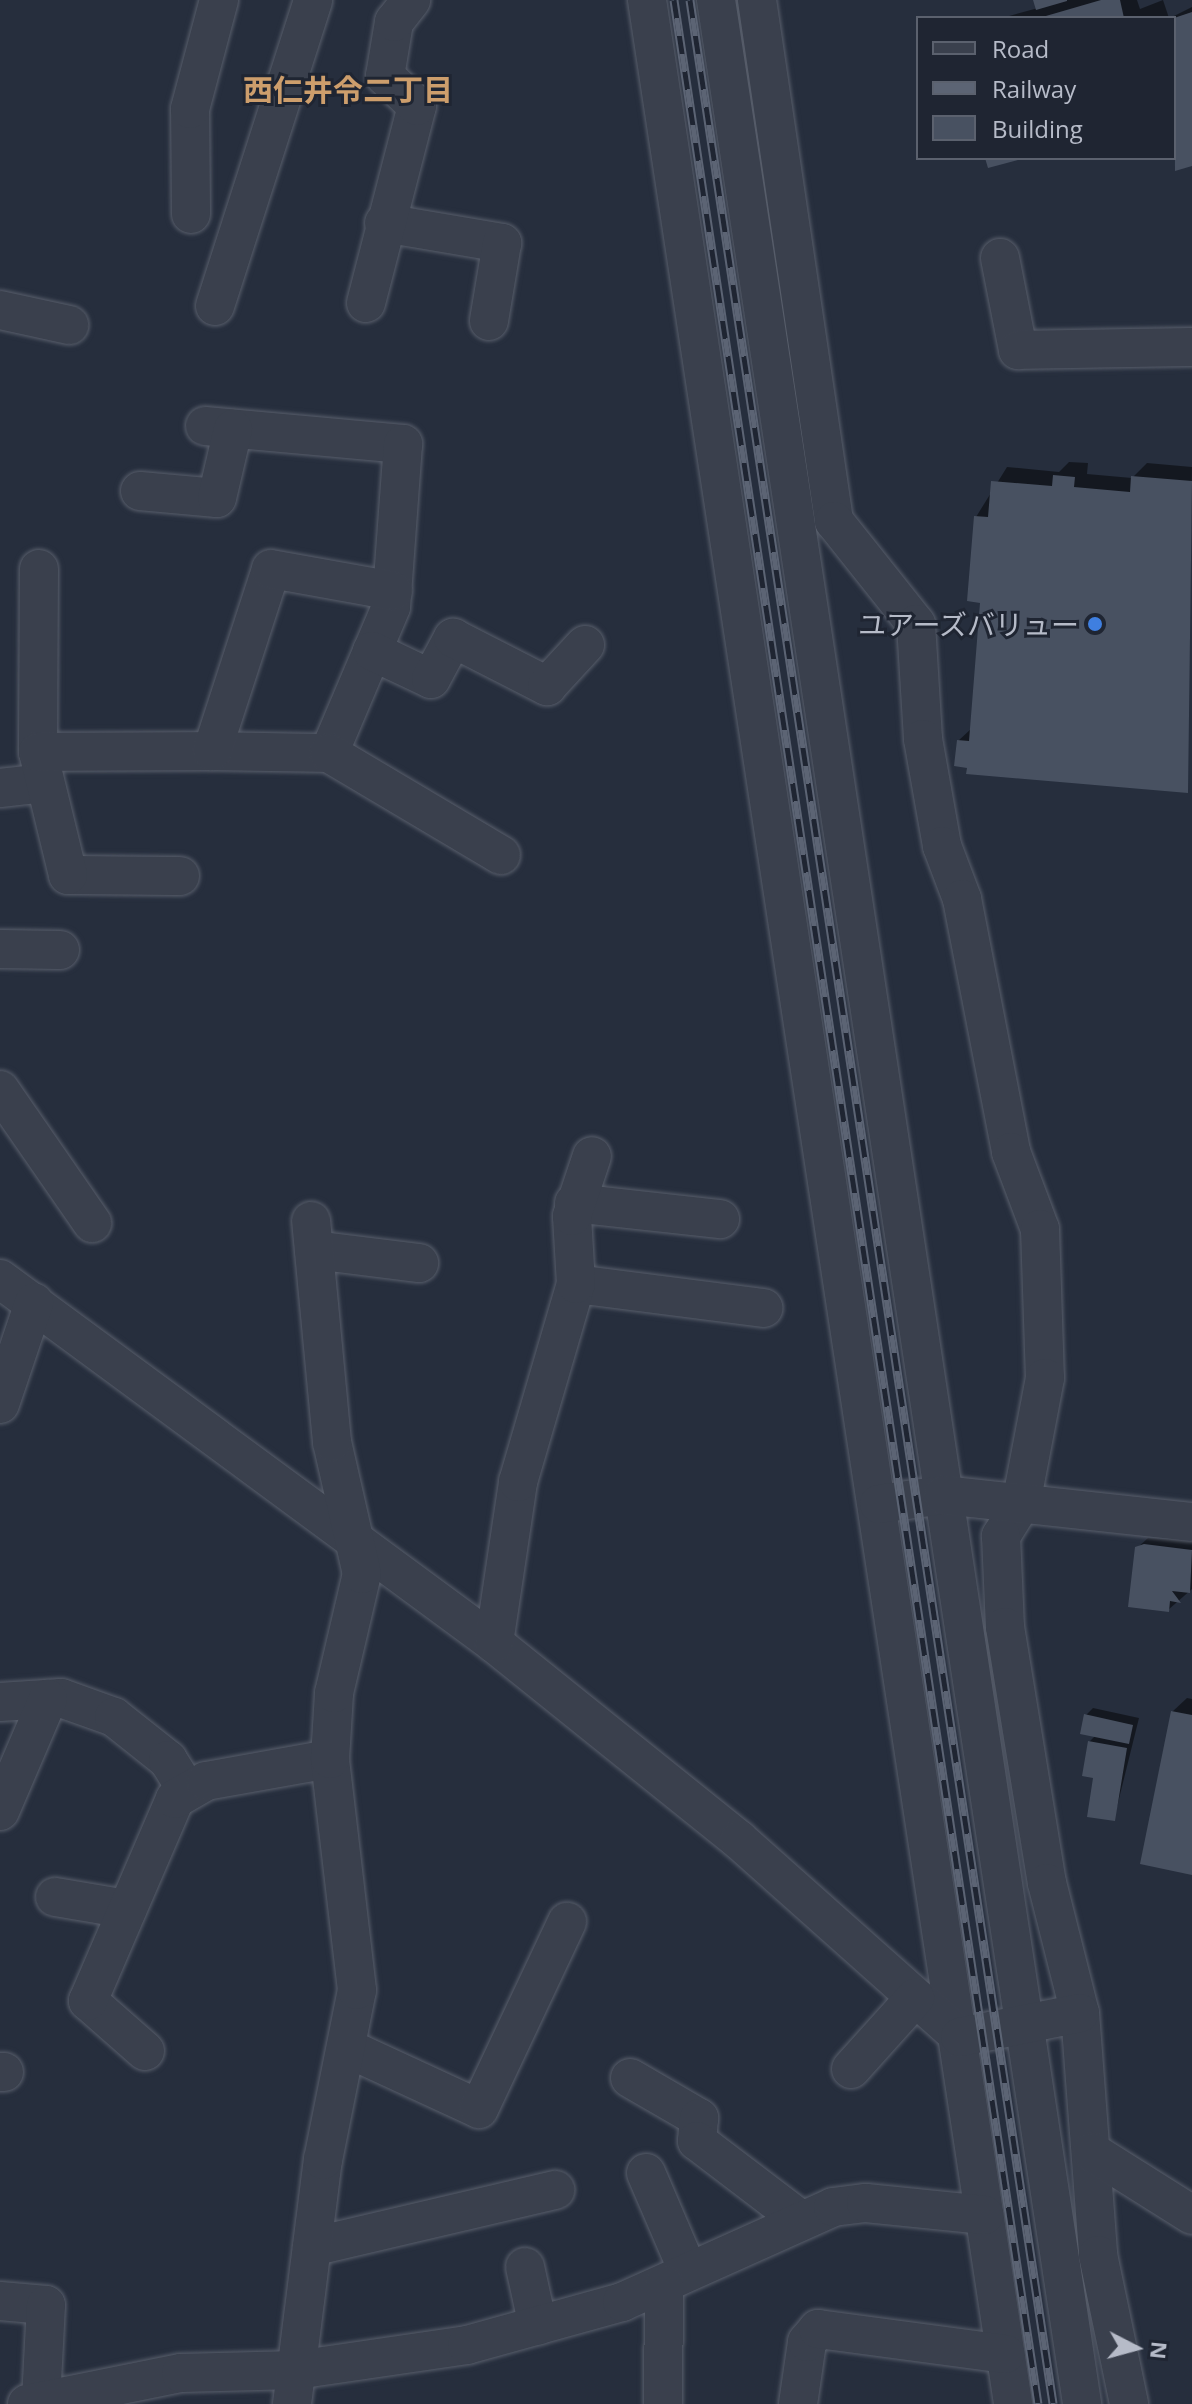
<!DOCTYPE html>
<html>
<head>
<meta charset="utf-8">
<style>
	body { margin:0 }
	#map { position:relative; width:1192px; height:2404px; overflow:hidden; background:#262e3d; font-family:"Open Sans","Noto Sans JP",sans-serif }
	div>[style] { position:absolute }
	.shadow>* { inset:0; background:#0007 }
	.building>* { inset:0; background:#485161 }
	.roads { filter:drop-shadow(0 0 2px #585e6b) drop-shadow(0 0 2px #585e6b) }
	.minor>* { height:38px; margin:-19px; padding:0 19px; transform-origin:19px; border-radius:19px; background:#3a404d }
	.rail>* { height:9px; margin-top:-4.5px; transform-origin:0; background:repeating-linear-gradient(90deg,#1f2532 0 18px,#5c6474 0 36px); box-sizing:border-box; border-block:2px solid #5c6474 }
	.dots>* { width:22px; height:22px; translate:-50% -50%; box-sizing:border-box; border:4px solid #1f2532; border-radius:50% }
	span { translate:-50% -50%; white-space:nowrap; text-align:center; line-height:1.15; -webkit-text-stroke:6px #1f2532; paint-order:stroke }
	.poi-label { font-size:28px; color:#b6bbc8 }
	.right { translate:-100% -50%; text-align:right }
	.neighbourhood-label { font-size:30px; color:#cd9e6c; font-weight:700 }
	.legend { position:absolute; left:916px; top:16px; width:260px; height:144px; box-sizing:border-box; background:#1f2532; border:2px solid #5b616e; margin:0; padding:10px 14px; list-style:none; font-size:24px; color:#b6bbc8 }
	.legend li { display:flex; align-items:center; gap:16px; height:40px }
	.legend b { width:40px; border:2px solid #5b616e }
	.north { position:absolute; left:1096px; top:2308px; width:80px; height:80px; -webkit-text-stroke:6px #1f2532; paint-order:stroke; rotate:96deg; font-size:22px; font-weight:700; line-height:32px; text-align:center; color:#b6bbc8 }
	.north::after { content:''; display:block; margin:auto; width:28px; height:36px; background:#b6bbc8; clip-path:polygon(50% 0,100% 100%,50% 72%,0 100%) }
</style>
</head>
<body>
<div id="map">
	<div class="shadow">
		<i style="clip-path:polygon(1035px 0,1137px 0,1140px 9px,1163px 0,1169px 18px,1002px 18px,1038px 8px)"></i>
		<i style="clip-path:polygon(1192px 7px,1192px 164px,1176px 169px,1170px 18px)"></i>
		<i style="clip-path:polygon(1069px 462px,1088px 463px,1087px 474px,1132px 478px,1147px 463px,1192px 467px,1187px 791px,969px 766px,958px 741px,972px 728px,983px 601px,976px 517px,1007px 467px,1059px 472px)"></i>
		<i style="clip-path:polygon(1148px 1538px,1192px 1540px,1192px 1589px,1168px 1610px,1137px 1548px)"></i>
		<i style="clip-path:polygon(1187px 1698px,1192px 1699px,1192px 1872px,1172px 1712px)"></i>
		<i style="clip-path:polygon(1093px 1708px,1139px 1718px,1114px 1819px,1096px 1776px,1089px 1742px,1096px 1735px,1086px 1715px)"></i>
	</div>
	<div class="building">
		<i style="clip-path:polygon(1033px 0,1067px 0,1067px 1px,1036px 10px)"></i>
		<i style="clip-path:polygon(1101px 0,1120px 0,1124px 18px,1039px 18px)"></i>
		<i style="clip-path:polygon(1192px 12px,1192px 166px,1175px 171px,1174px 18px)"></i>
		<i style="clip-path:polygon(985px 158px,1022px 158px,1022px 159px,988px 168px)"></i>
		<i style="clip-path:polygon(1053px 475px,1075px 477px,1074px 487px,1130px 492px,1131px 476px,1192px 481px,1188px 793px,966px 774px,967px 768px,954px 766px,957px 740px,969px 741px,980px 603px,967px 601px,974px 516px,988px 517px,991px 481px,1052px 486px)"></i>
		<i style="clip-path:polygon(1144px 1544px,1192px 1550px,1190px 1593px,1172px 1591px,1181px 1603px,1170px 1601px,1169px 1612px,1128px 1607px,1135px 1547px)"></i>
		<i style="clip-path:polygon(1171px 1711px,1192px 1715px,1192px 1875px,1140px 1864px)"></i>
		<i style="clip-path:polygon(1084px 1714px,1133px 1725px,1129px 1744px,1080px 1734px)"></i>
		<i style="clip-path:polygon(1088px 1741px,1127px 1748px,1115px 1821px,1087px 1817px,1093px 1778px,1082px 1776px)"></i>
	</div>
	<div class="roads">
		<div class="minor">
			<i style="left:647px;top:0;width:2432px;rotate:81.34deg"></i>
			<i style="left:716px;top:0;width:2432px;rotate:81.34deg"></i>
			<i style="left:757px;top:0;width:527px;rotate:81.59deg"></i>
			<i style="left:834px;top:521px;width:132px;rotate:51.5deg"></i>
			<i style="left:916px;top:624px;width:115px;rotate:86.5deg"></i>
			<i style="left:923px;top:739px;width:109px;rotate:79.9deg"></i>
			<i style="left:942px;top:846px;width:57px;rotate:69.3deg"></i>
			<i style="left:962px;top:899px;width:258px;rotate:79deg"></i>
			<i style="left:1011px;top:1152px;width:82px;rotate:69.4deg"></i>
			<i style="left:1040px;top:1229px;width:149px;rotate:88.1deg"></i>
			<i style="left:1045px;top:1378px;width:128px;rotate:100.8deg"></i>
			<i style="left:1021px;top:1504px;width:38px;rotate:122deg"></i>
			<i style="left:1001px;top:1536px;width:91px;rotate:87.5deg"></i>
			<i style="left:1005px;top:1627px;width:259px;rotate:80.7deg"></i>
			<i style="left:1047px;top:1883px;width:134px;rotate:75.8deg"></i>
			<i style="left:1080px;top:2013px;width:243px;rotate:85.7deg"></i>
			<i style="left:1098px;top:2255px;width:152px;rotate:78.2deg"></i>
			<i style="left:191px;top:214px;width:105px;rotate:-90.5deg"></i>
			<i style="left:190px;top:109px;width:113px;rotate:-75.1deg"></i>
			<i style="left:384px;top:223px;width:120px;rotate:9.6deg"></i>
			<i style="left:502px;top:243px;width:79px;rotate:99.5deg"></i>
			<i style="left:1000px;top:258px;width:94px;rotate:78.9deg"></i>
			<i style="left:1018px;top:350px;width:174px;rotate:-1deg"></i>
			<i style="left:366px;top:303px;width:203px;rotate:-75.5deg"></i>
			<i style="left:417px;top:106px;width:44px;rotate:-136.8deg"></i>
			<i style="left:385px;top:76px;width:55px;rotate:-80.5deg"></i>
			<i style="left:394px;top:22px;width:28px;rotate:-52deg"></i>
			<i style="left:215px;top:306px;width:321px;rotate:-72.2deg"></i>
			<i style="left:0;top:310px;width:71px;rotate:12.3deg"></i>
			<i style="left:205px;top:426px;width:199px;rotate:5.2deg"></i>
			<i style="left:403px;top:444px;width:163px;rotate:94.2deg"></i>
			<i style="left:391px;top:607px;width:159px;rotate:113deg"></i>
			<i style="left:140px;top:491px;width:77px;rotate:5.2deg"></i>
			<i style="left:217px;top:498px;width:71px;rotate:-76.9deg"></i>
			<i style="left:372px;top:651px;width:65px;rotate:25.4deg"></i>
			<i style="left:431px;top:679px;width:47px;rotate:-61.8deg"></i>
			<i style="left:453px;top:638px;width:106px;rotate:27.1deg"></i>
			<i style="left:547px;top:686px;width:56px;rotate:-47.2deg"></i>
			<i style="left:212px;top:751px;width:117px;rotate:1deg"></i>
			<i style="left:329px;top:753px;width:200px;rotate:30.7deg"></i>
			<i style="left:38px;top:752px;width:183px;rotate:-89.7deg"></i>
			<i style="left:0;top:788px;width:44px;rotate:-6.5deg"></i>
			<i style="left:180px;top:876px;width:112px;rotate:-179.5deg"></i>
			<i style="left:68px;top:875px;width:127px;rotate:-103.7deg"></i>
			<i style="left:38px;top:752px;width:174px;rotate:-0.3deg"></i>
			<i style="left:212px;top:751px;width:191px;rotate:-72deg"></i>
			<i style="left:271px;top:569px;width:124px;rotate:10.2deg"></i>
			<i style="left:0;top:949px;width:60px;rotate:1deg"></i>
			<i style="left:0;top:1090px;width:162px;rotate:55.3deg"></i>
			<i style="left:574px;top:1203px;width:147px;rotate:6.3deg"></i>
			<i style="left:314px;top:1250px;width:106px;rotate:7.1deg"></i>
			<i style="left:0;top:1279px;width:614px;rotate:36.38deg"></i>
			<i style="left:494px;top:1643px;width:314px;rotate:38.8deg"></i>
			<i style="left:739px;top:1840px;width:296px;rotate:41.7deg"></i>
			<i style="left:576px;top:1284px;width:189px;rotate:7.3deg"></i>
			<i style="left:0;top:1404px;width:107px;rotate:-71.4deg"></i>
			<i style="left:879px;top:1504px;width:65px;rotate:-8deg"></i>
			<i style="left:943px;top:1495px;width:250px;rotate:6.2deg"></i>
			<i style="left:494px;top:1643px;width:163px;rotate:-81.5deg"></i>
			<i style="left:518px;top:1482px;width:206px;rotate:-73.7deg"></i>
			<i style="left:576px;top:1284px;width:68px;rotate:-93.4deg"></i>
			<i style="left:572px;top:1216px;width:63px;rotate:-71.6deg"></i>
			<i style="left:0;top:1702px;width:61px;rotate:-3.8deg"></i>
			<i style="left:61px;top:1698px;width:56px;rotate:19.7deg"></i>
			<i style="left:114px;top:1717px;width:69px;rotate:38.5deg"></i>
			<i style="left:168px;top:1760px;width:34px;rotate:58deg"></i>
			<i style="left:0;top:1811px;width:122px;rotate:-66.8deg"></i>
			<i style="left:55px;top:1897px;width:73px;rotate:9.5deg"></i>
			<i style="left:960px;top:2037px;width:122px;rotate:-11.3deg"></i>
			<i style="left:347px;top:2048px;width:145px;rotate:24.8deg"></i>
			<i style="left:479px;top:2109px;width:207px;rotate:-64.8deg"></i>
			<i style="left:145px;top:2051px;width:76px;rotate:-138.7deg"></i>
			<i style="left:88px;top:2001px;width:220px;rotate:-66.7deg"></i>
			<i style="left:175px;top:1799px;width:36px;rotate:-30deg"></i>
			<i style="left:206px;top:1781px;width:126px;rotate:-10.1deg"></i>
			<i style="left:851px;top:2069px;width:96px;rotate:-48deg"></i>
			<i style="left:0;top:2072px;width:4px"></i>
			<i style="left:630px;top:2078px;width:80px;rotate:30.1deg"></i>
			<i style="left:699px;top:2118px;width:23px;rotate:95deg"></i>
			<i style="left:697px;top:2141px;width:127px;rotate:37.3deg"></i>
			<i style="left:1092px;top:2152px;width:118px;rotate:32.2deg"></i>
			<i style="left:646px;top:2173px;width:107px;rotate:66.8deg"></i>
			<i style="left:312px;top:2247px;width:250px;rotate:-13.2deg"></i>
			<i style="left:525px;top:2267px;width:60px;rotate:77.6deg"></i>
			<i style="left:0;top:2301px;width:46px;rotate:5deg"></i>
			<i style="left:46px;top:2305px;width:96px;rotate:93deg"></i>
			<i style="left:27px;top:2404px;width:157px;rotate:-11.4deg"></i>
			<i style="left:181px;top:2373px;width:115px;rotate:-1.5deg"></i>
			<i style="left:296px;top:2370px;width:173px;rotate:-8.3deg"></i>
			<i style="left:467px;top:2345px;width:161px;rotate:-15.5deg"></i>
			<i style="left:622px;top:2302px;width:231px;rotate:-24.2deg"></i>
			<i style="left:833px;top:2207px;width:33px;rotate:-7deg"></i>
			<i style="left:866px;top:2203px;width:119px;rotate:5.8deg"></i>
			<i style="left:292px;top:2404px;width:246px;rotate:-82.8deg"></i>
			<i style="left:323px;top:2160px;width:173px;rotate:-78.7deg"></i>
			<i style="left:357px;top:1990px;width:233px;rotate:-96.7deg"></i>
			<i style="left:330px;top:1759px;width:66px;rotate:-86.5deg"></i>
			<i style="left:334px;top:1693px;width:122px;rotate:-76.8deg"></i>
			<i style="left:362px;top:1574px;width:135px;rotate:-102.8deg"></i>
			<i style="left:332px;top:1442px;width:222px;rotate:-95.4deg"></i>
			<i style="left:663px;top:2404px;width:120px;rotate:-89.5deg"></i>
			<i style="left:798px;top:2404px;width:63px;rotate:-81.7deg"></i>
			<i style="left:807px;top:2342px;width:17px;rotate:-50deg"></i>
			<i style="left:818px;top:2329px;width:189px;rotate:7.6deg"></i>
		</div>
	</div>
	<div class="rail">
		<i style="left:674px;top:0;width:2431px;rotate:81.39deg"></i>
		<i style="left:690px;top:0;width:2431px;rotate:81.41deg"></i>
	</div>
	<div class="dots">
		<i style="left:1095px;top:624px;background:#3f7fe0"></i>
	</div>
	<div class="poi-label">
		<span class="right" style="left:1079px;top:624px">ユアーズバリュー</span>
	</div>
	<div class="neighbourhood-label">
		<span style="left:348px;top:90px">西仁井令二丁目</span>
	</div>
	<ul class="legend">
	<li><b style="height:10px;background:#3a404d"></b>Road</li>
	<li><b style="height:10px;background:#5c6474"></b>Railway</li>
	<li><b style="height:22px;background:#485161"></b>Building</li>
	</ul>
	<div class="north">N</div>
</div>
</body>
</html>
